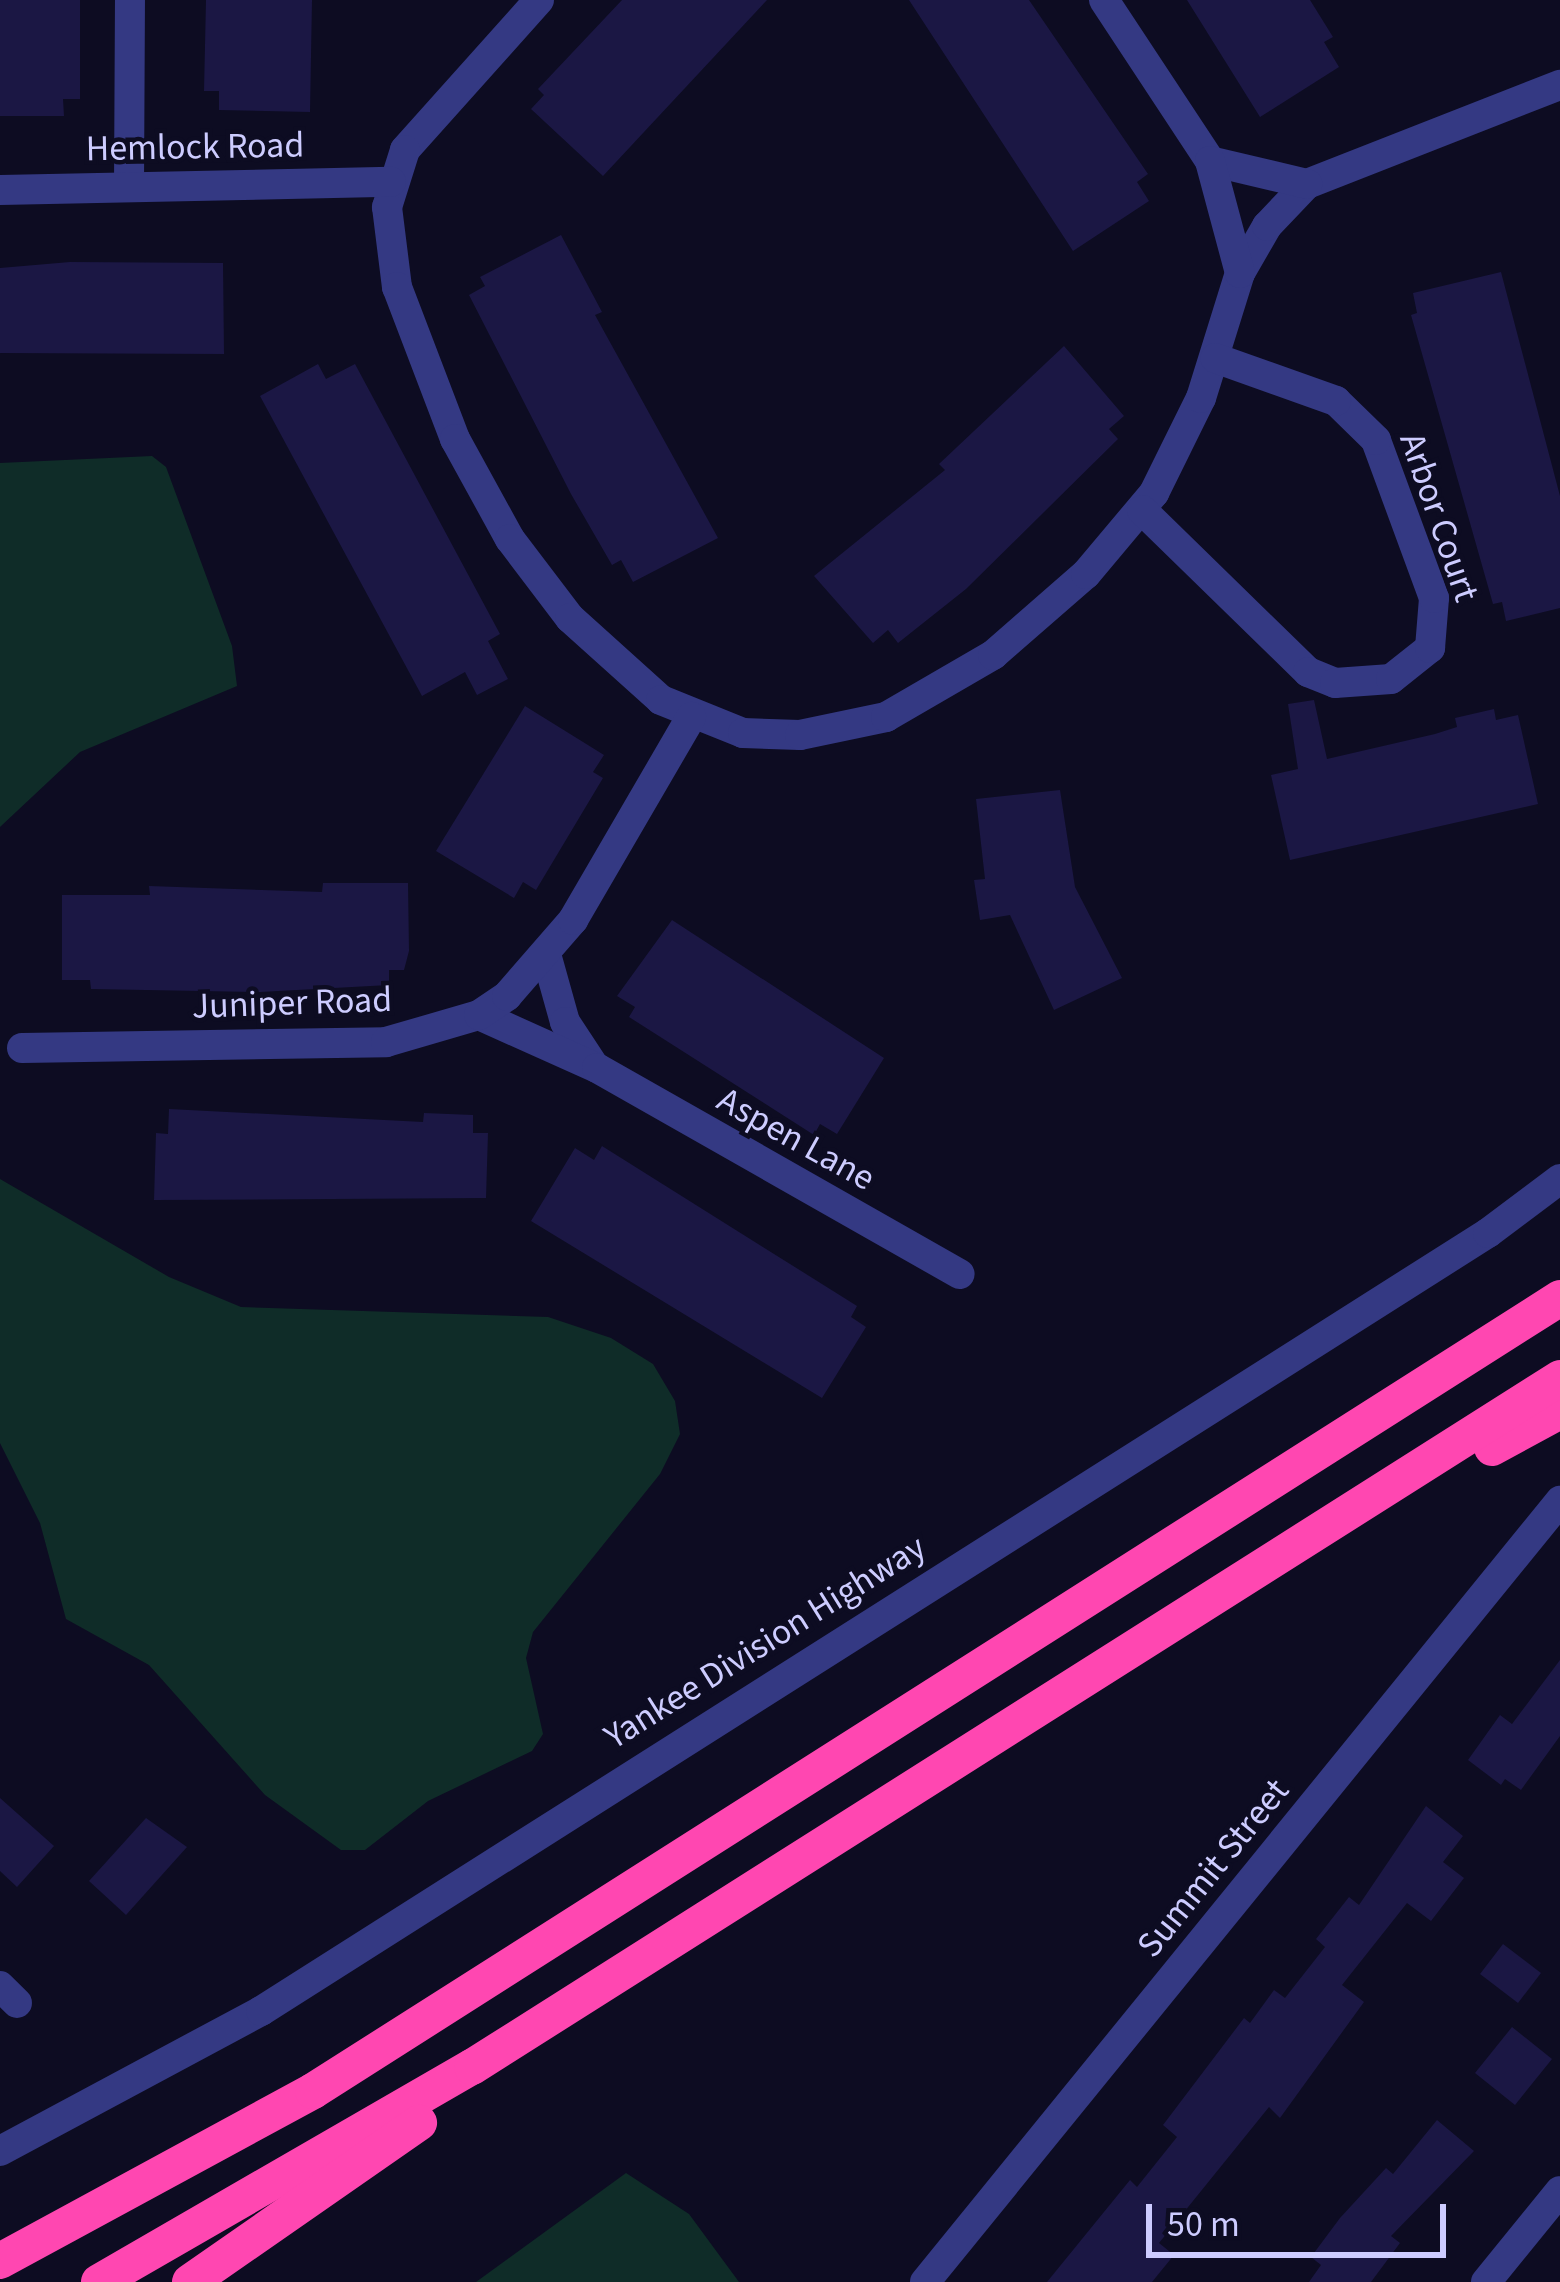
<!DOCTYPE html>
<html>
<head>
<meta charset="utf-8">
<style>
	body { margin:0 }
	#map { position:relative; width:1560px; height:2282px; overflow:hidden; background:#0d0c22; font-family:"Source Sans 3",sans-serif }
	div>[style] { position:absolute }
	.green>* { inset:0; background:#0f2c28 }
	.building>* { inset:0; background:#1b1744 }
	.minor>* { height:30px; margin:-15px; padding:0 15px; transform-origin:15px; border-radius:15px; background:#343983 }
	.highway>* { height:36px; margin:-18px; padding:0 18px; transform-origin:18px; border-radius:18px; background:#ff47b1 }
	span { translate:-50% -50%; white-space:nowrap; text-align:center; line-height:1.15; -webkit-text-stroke:9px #0d0c22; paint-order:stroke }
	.street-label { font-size:36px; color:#cdccff }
	.scale { position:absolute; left:1146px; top:2204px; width:300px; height:54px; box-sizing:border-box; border:6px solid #cdccff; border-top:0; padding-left:15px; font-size:36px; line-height:42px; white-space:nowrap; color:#cdccff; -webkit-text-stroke:9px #0d0c22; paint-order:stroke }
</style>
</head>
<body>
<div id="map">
	<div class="green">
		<i style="clip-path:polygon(152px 456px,166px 467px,232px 646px,237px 686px,80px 752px,0 827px,0 463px)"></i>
		<i style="clip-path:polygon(0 1179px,169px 1277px,241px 1307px,548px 1317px,611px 1338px,653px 1364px,675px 1401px,680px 1434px,660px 1474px,533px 1632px,526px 1658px,543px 1734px,532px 1751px,428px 1801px,365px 1850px,341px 1850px,265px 1795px,149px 1665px,66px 1619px,40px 1523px,0 1443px)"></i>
		<i style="clip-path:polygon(626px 2173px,689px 2214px,739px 2282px,476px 2282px)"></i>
	</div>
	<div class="building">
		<i style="clip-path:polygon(0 0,80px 0,80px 99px,63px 99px,64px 116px,0 116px)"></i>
		<i style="clip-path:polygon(206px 0,312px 0,310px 112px,219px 110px,219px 91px,204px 91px)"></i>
		<i style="clip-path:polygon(622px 0,767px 0,603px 176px,531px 109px,544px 95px,538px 89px)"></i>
		<i style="clip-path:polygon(909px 0,1029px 0,1148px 174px,1137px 182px,1149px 201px,1073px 251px)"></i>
		<i style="clip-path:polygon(1187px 0,1310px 0,1333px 37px,1324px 42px,1339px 67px,1260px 117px)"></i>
		<i style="clip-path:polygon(561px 235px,602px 312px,595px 315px,718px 538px,633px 582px,621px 560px,612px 565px,571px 494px,469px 295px,485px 286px,480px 277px)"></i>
		<i style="clip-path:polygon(70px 262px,223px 263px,224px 354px,0 353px,0 268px)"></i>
		<i style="clip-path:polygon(1501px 272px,1560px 496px,1560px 608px,1506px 621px,1502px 602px,1493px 604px,1411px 315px,1417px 313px,1413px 293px)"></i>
		<i style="clip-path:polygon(1064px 346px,1124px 416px,1109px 429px,1118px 439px,966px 589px,898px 643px,888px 630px,873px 643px,814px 576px,945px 470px,939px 464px)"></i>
		<i style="clip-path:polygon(318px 364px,326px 379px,355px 364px,500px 634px,488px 641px,508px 679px,477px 695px,465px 672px,422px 696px,260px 396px)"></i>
		<i style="clip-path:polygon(1314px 700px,1327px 759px,1435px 734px,1457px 727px,1455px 718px,1494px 709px,1496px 720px,1518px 715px,1538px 804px,1290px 860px,1271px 775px,1298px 769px,1288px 704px)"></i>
		<i style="clip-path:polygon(525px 706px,604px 755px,593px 772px,603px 778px,536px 890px,523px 882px,514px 898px,436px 851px)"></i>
		<i style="clip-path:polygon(1060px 790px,1075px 887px,1122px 978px,1054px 1010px,1010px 915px,980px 920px,974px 880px,985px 879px,976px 799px)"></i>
		<i style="clip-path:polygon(323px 883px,408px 883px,409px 951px,404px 970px,389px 970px,389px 985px,260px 992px,91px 989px,90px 980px,62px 980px,62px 895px,150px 895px,149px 886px,322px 892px)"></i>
		<i style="clip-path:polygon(672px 920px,884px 1058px,837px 1134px,820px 1124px,814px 1135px,629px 1017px,635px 1007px,617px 996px)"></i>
		<i style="clip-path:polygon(169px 1109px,423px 1122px,424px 1113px,473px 1115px,473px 1133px,488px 1133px,486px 1198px,154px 1200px,156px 1133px,168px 1134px)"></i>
		<i style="clip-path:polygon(602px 1146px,857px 1306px,851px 1317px,866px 1327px,822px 1398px,531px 1221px,575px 1148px,594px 1160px)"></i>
		<i style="clip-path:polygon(1560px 1660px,1560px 1736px,1521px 1790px,1505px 1779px,1501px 1785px,1468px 1760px,1500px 1715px,1512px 1724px)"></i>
		<i style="clip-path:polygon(0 1798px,54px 1846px,17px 1887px,0 1871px)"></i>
		<i style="clip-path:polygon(1426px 1806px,1463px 1836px,1443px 1862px,1464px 1878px,1431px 1921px,1407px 1903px,1342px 1985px,1364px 2002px,1280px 2118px,1269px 2107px,1159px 2243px,1174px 2255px,1152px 2282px,1047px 2282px,1130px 2180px,1137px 2187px,1177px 2137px,1163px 2125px,1244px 2018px,1250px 2023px,1274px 1990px,1285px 1998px,1325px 1947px,1316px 1939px,1349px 1897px,1359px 1905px)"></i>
		<i style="clip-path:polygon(146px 1818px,187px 1847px,126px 1915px,89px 1881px)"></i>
		<i style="clip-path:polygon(1503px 1944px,1541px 1973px,1518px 2003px,1480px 1974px)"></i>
		<i style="clip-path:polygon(1512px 2027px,1552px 2059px,1515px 2105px,1475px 2073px)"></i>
		<i style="clip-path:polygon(1437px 2120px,1474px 2151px,1391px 2236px,1400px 2243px,1371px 2282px,1309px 2282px,1321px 2265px,1311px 2257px,1340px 2218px,1386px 2168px,1393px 2174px)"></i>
	</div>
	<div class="minor">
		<i style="left:539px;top:0;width:201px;rotate:131.8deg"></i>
		<i style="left:405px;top:150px;width:60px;rotate:107.5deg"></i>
		<i style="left:387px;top:207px;width:81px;rotate:82.9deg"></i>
		<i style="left:397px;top:287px;width:163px;rotate:69.1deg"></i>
		<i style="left:455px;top:439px;width:114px;rotate:61.2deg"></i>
		<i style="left:510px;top:539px;width:99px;rotate:52.8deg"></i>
		<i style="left:570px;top:618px;width:122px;rotate:42deg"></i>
		<i style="left:661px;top:700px;width:88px;rotate:21.9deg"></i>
		<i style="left:743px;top:733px;width:57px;rotate:2deg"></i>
		<i style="left:800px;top:735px;width:88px;rotate:-11.8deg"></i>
		<i style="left:886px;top:717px;width:124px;rotate:-30.1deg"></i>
		<i style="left:993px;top:655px;width:123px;rotate:-41.1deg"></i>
		<i style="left:1086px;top:574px;width:106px;rotate:-50deg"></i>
		<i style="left:1154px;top:493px;width:106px;rotate:-63.7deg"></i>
		<i style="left:1201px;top:398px;width:131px;rotate:-72.7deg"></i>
		<i style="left:1240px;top:273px;width:54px;rotate:-60.1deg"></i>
		<i style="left:1267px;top:226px;width:58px;rotate:-46.4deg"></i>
		<i style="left:1307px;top:184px;width:272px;rotate:-21.4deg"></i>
		<i style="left:1104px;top:0;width:193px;rotate:56.6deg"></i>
		<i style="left:1210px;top:161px;width:100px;rotate:13.3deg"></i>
		<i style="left:1210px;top:161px;width:116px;rotate:75deg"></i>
		<i style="left:129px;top:187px;width:187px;rotate:-89.7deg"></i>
		<i style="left:0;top:190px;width:391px;rotate:-1.2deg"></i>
		<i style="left:1142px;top:510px;width:232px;rotate:44.3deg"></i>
		<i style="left:1308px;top:672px;width:29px;rotate:22deg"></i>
		<i style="left:1335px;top:683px;width:56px;rotate:-4.1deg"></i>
		<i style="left:1391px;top:679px;width:50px;rotate:-38.5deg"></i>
		<i style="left:1430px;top:648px;width:50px;rotate:-85.4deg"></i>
		<i style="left:1434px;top:598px;width:168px;rotate:-110.2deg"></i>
		<i style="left:1376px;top:440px;width:56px;rotate:-135.7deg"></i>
		<i style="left:1336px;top:401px;width:128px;rotate:-160.4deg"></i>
		<i style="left:546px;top:954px;width:71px;rotate:74.4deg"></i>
		<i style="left:565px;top:1022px;width:49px;rotate:56.6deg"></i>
		<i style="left:479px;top:1015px;width:129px;rotate:24.2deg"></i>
		<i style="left:597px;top:1068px;width:417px;rotate:29.6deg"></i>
		<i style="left:22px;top:1048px;width:364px;rotate:-0.9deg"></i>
		<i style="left:386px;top:1042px;width:97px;rotate:-16.2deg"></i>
		<i style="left:479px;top:1015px;width:34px;rotate:-34deg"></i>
		<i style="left:507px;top:996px;width:101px;rotate:-49deg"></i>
		<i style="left:573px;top:920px;width:235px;rotate:-59.8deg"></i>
		<i style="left:0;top:1986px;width:24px;rotate:45deg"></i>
		<i style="left:0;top:2151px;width:296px;rotate:-28.2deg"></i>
		<i style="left:261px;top:2011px;width:1453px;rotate:-32.38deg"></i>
		<i style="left:1488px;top:1233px;width:90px;rotate:-36.9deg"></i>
		<i style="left:925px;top:2282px;width:1007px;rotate:-50.89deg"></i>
		<i style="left:1486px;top:2282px;width:117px;rotate:-50.9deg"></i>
	</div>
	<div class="highway">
		<i style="left:1492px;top:1448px;width:77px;rotate:-28.6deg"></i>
		<i style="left:0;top:2261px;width:356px;rotate:-28.5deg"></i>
		<i style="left:313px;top:2091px;width:1478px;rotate:-32.45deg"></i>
		<i style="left:99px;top:2282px;width:431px;rotate:-30deg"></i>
		<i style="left:472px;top:2067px;width:1288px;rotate:-32.34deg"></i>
		<i style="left:190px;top:2282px;width:279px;rotate:-34.8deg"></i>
	</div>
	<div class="street-label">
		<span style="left:195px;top:147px;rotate:-1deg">Hemlock Road</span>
		<span style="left:1439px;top:517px;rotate:71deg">Arbor Court</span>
		<span style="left:292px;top:1003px;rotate:-2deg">Juniper Road</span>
		<span style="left:796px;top:1139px;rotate:29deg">Aspen Lane</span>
		<span style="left:765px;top:1642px;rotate:-32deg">Yankee Division Highway</span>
		<span style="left:1213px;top:1868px;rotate:-51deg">Summit Street</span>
	</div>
	<div class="scale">50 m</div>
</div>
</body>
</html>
